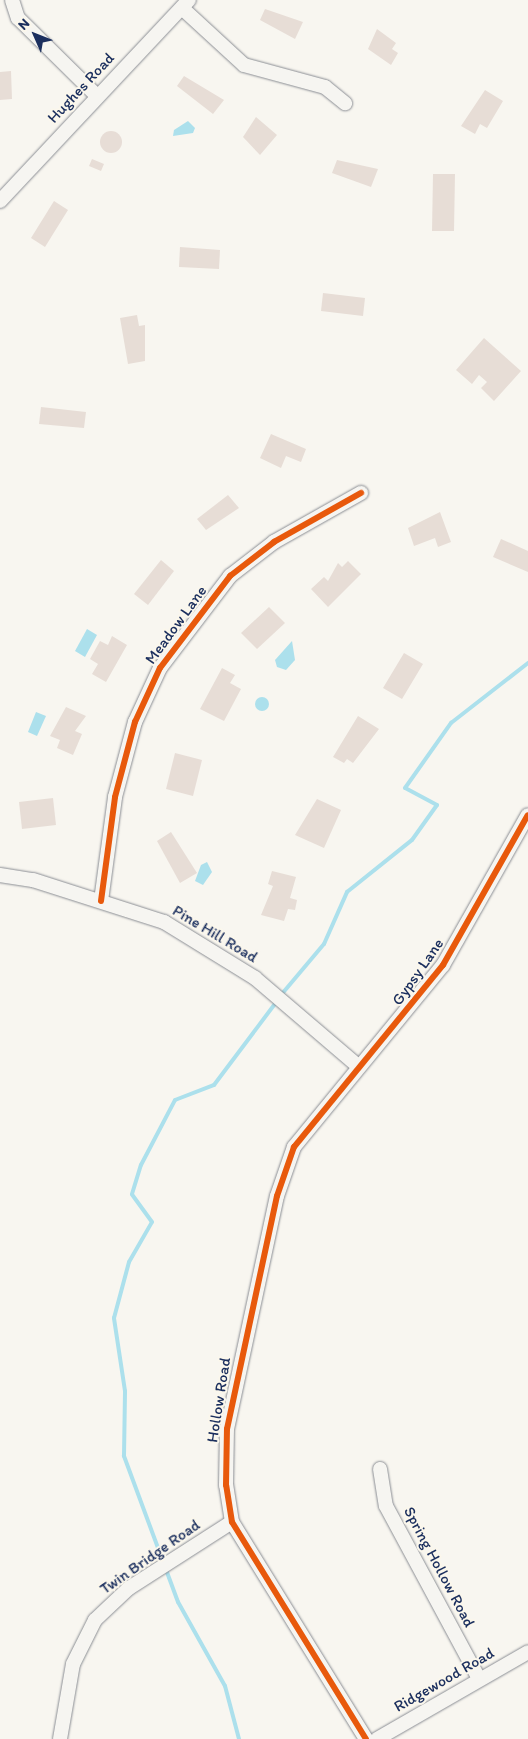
<!DOCTYPE html>
<html>
<head>
<meta charset="utf-8">
<style>
	body { margin:0 }
	#map { position:relative; width:528px; height:1739px; overflow:hidden; background:#f8f6f0; font-family:Itim,sans-serif }
	div>[style] { position:absolute }
	.water>* { inset:0; background:#ace0ec }
	.round { border-radius:50% }
	.stream>* { height:4px; margin:-2px; padding:0 2px; transform-origin:2px; border-radius:2px; background:#ace0ec }
	.building>* { inset:0; background:#e7ddd6 }
	.roads { filter:drop-shadow(0 0 1px #8b8e94) drop-shadow(0 0 1px #8b8e94) }
	.minor>* { height:14px; margin:-7px; padding:0 7px; transform-origin:7px; border-radius:7px; background:#f6f5f1 }
	.cycleway>* { height:6px; margin:-3px; padding:0 3px; transform-origin:3px; border-radius:3px; background:#e8590c }
	span { translate:-50% -50%; white-space:nowrap; text-align:center; line-height:1.15; -webkit-text-stroke:4px #fbf7ec; paint-order:stroke }
	.street-label { font-size:16px; color:#1b2f5e }
	.north { position:absolute; left:10px; top:10px; width:50px; height:50px; -webkit-text-stroke:4px #fbf7ec; paint-order:stroke; rotate:314deg; font-size:14px; font-weight:700; line-height:20px; text-align:center; color:#1b2f5e }
	.north::after { content:''; display:block; margin:auto; width:18px; height:22px; background:#1b2f5e; clip-path:polygon(50% 0,100% 100%,50% 72%,0 100%) }
</style>
</head>
<body>
<div id="map">
	<div class="water">
		<i style="clip-path:polygon(188px 121px,195px 128px,193px 133px,173px 136px,174px 130px)"></i>
		<i style="clip-path:polygon(87px 629px,97px 635px,85px 657px,75px 651px)"></i>
		<i style="clip-path:polygon(292px 641px,295px 660px,286px 670px,277px 667px,275px 660px)"></i>
		<i class="round" style="left:255px;top:697px;width:14px;height:14px"></i>
		<i style="clip-path:polygon(36px 712px,46px 716px,37px 736px,28px 732px)"></i>
		<i style="clip-path:polygon(207px 862px,212px 872px,203px 885px,195px 881px,201px 865px)"></i>
	</div>
	<div class="stream">
		<i style="left:281px;top:995px;width:67px;rotate:-49.9deg"></i>
		<i style="left:324px;top:944px;width:57px;rotate:-66.1deg"></i>
		<i style="left:347px;top:892px;width:83px;rotate:-38.7deg"></i>
		<i style="left:412px;top:840px;width:43px;rotate:-54.5deg"></i>
		<i style="left:437px;top:805px;width:36px;rotate:-152deg"></i>
		<i style="left:405px;top:788px;width:80px;rotate:-54.7deg"></i>
		<i style="left:451px;top:723px;width:98px;rotate:-37.9deg"></i>
		<i style="left:239px;top:1739px;width:55px;rotate:-104.8deg"></i>
		<i style="left:225px;top:1686px;width:96px;rotate:-119.2deg"></i>
		<i style="left:178px;top:1602px;width:156px;rotate:-110.3deg"></i>
		<i style="left:124px;top:1456px;width:65px;rotate:-89.1deg"></i>
		<i style="left:125px;top:1391px;width:74px;rotate:-98.6deg"></i>
		<i style="left:114px;top:1318px;width:58px;rotate:-75deg"></i>
		<i style="left:129px;top:1262px;width:46px;rotate:-60.1deg"></i>
		<i style="left:152px;top:1222px;width:34px;rotate:-126deg"></i>
		<i style="left:132px;top:1194px;width:30px;rotate:-73deg"></i>
		<i style="left:141px;top:1165px;width:73px;rotate:-62.4deg"></i>
		<i style="left:175px;top:1100px;width:42px;rotate:-21deg"></i>
		<i style="left:214px;top:1085px;width:105px;rotate:-53.1deg"></i>
	</div>
	<div class="building">
		<i style="clip-path:polygon(265px 9px,303px 22px,295px 39px,260px 20px)"></i>
		<i style="clip-path:polygon(377px 29px,396px 43px,392px 49px,398px 53px,391px 65px,368px 49px)"></i>
		<i style="clip-path:polygon(11px 71px,12px 99px,0 100px,0 72px)"></i>
		<i style="clip-path:polygon(184px 76px,224px 100px,213px 114px,177px 86px)"></i>
		<i style="clip-path:polygon(485px 90px,503px 101px,487px 128px,480px 124px,475px 134px,461px 126px)"></i>
		<i style="clip-path:polygon(256px 117px,277px 135px,260px 155px,243px 137px)"></i>
		<i class="round" style="left:100px;top:131px;width:22px;height:22px"></i>
		<i style="clip-path:polygon(92px 159px,104px 164px,101px 171px,89px 166px)"></i>
		<i style="clip-path:polygon(337px 160px,378px 169px,371px 187px,332px 173px)"></i>
		<i style="clip-path:polygon(433px 174px,455px 174px,454px 231px,432px 231px)"></i>
		<i style="clip-path:polygon(54px 201px,68px 210px,45px 247px,31px 238px)"></i>
		<i style="clip-path:polygon(180px 247px,220px 250px,219px 269px,179px 267px)"></i>
		<i style="clip-path:polygon(323px 293px,365px 298px,363px 316px,321px 311px)"></i>
		<i style="clip-path:polygon(137px 315px,139px 326px,145px 325px,145px 361px,128px 364px,120px 318px)"></i>
		<i style="clip-path:polygon(484px 338px,521px 371px,494px 401px,481px 388px,487px 382px,479px 375px,472px 384px,456px 370px)"></i>
		<i style="clip-path:polygon(41px 407px,86px 412px,84px 428px,39px 424px)"></i>
		<i style="clip-path:polygon(271px 434px,306px 449px,301px 462px,286px 456px,281px 468px,260px 458px)"></i>
		<i style="clip-path:polygon(228px 495px,239px 508px,206px 530px,197px 519px)"></i>
		<i style="clip-path:polygon(440px 512px,451px 542px,438px 547px,435px 538px,414px 546px,408px 528px)"></i>
		<i style="clip-path:polygon(501px 539px,528px 551px,528px 572px,493px 557px)"></i>
		<i style="clip-path:polygon(161px 560px,174px 571px,148px 605px,134px 594px)"></i>
		<i style="clip-path:polygon(348px 561px,361px 574px,328px 607px,311px 589px,324px 577px,328px 581px,338px 563px,342px 567px)"></i>
		<i style="clip-path:polygon(269px 607px,285px 623px,257px 649px,241px 633px)"></i>
		<i style="clip-path:polygon(112px 636px,127px 645px,106px 682px,92px 674px,98px 664px,90px 659px,100px 641px,108px 645px)"></i>
		<i style="clip-path:polygon(404px 653px,423px 664px,402px 699px,383px 688px)"></i>
		<i style="clip-path:polygon(222px 668px,235px 675px,230px 683px,241px 689px,224px 721px,200px 709px)"></i>
		<i style="clip-path:polygon(66px 707px,86px 716px,75px 731px,82px 734px,73px 755px,57px 748px,60px 740px,50px 736px)"></i>
		<i style="clip-path:polygon(358px 716px,379px 729px,353px 763px,347px 759px,344px 763px,333px 757px)"></i>
		<i style="clip-path:polygon(175px 753px,202px 760px,193px 796px,166px 789px)"></i>
		<i style="clip-path:polygon(53px 798px,56px 825px,22px 829px,19px 802px)"></i>
		<i style="clip-path:polygon(317px 799px,341px 810px,324px 848px,295px 835px)"></i>
		<i style="clip-path:polygon(171px 832px,197px 873px,180px 883px,157px 841px)"></i>
		<i style="clip-path:polygon(272px 871px,296px 877px,290px 898px,297px 900px,295px 910px,288px 909px,284px 921px,261px 915px,273px 886px,268px 884px)"></i>
	</div>
	<div class="roads">
		<div class="minor">
			<i style="left:12px;top:0;width:19px;rotate:72deg"></i>
			<i style="left:18px;top:18px;width:110px;rotate:44.6deg"></i>
			<i style="left:182px;top:8px;width:84px;rotate:42.6deg"></i>
			<i style="left:244px;top:65px;width:84px;rotate:15.2deg"></i>
			<i style="left:325px;top:87px;width:26px;rotate:39deg"></i>
			<i style="left:0;top:201px;width:276px;rotate:-46.8deg"></i>
			<i style="left:0;top:875px;width:33px;rotate:9deg"></i>
			<i style="left:33px;top:880px;width:138px;rotate:17.8deg"></i>
			<i style="left:164px;top:922px;width:107px;rotate:31.6deg"></i>
			<i style="left:255px;top:978px;width:134px;rotate:40.5deg"></i>
			<i style="left:101px;top:901px;width:105px;rotate:-82.3deg"></i>
			<i style="left:115px;top:797px;width:78px;rotate:-75.1deg"></i>
			<i style="left:135px;top:722px;width:60px;rotate:-65.2deg"></i>
			<i style="left:160px;top:668px;width:116px;rotate:-52.7deg"></i>
			<i style="left:230px;top:576px;width:56px;rotate:-37.7deg"></i>
			<i style="left:274px;top:542px;width:100px;rotate:-29.4deg"></i>
			<i style="left:380px;top:1469px;width:37px;rotate:81deg"></i>
			<i style="left:386px;top:1506px;width:196px;rotate:61.7deg"></i>
			<i style="left:60px;top:1739px;width:76px;rotate:-80.2deg"></i>
			<i style="left:73px;top:1664px;width:49px;rotate:-63.4deg"></i>
			<i style="left:95px;top:1620px;width:47px;rotate:-43.3deg"></i>
			<i style="left:129px;top:1588px;width:122px;rotate:-32.7deg"></i>
			<i style="left:366px;top:1739px;width:255px;rotate:-121.7deg"></i>
			<i style="left:232px;top:1522px;width:37px;rotate:-99deg"></i>
			<i style="left:226px;top:1485px;width:56px;rotate:-89deg"></i>
			<i style="left:227px;top:1429px;width:238px;rotate:-77.9deg"></i>
			<i style="left:277px;top:1196px;width:52px;rotate:-70.9deg"></i>
			<i style="left:294px;top:1147px;width:235px;rotate:-50.7deg"></i>
			<i style="left:443px;top:965px;width:172px;rotate:-60.5deg"></i>
			<i style="left:377px;top:1739px;width:174px;rotate:-29.9deg"></i>
		</div>
	</div>
	<div class="cycleway">
		<i style="left:101px;top:901px;width:105px;rotate:-82.3deg"></i>
		<i style="left:115px;top:797px;width:78px;rotate:-75.1deg"></i>
		<i style="left:135px;top:722px;width:60px;rotate:-65.2deg"></i>
		<i style="left:160px;top:668px;width:116px;rotate:-52.7deg"></i>
		<i style="left:230px;top:576px;width:56px;rotate:-37.7deg"></i>
		<i style="left:274px;top:542px;width:100px;rotate:-29.4deg"></i>
		<i style="left:366px;top:1739px;width:255px;rotate:-121.7deg"></i>
		<i style="left:232px;top:1522px;width:37px;rotate:-99deg"></i>
		<i style="left:226px;top:1485px;width:56px;rotate:-89deg"></i>
		<i style="left:227px;top:1429px;width:238px;rotate:-77.9deg"></i>
		<i style="left:277px;top:1196px;width:52px;rotate:-70.9deg"></i>
		<i style="left:294px;top:1147px;width:235px;rotate:-50.7deg"></i>
		<i style="left:443px;top:965px;width:172px;rotate:-60.5deg"></i>
	</div>
	<div class="street-label">
		<span style="left:81px;top:88px;rotate:-47deg">Hughes Road</span>
		<span style="left:176px;top:625px;rotate:-54deg">Meadow Lane</span>
		<span style="left:215px;top:934px;rotate:31deg">Pine Hill Road</span>
		<span style="left:418px;top:972px;rotate:-55deg">Gypsy Lane</span>
		<span style="left:219px;top:1400px;rotate:-81deg">Hollow Road</span>
		<span style="left:150px;top:1557px;rotate:-35deg">Twin Bridge Road</span>
		<span style="left:439px;top:1567px;rotate:62deg">Spring Hollow Road</span>
		<span style="left:444px;top:1680px;rotate:-30deg">Ridgewood Road</span>
	</div>
	<div class="north">N</div>
</div>
</body>
</html>
